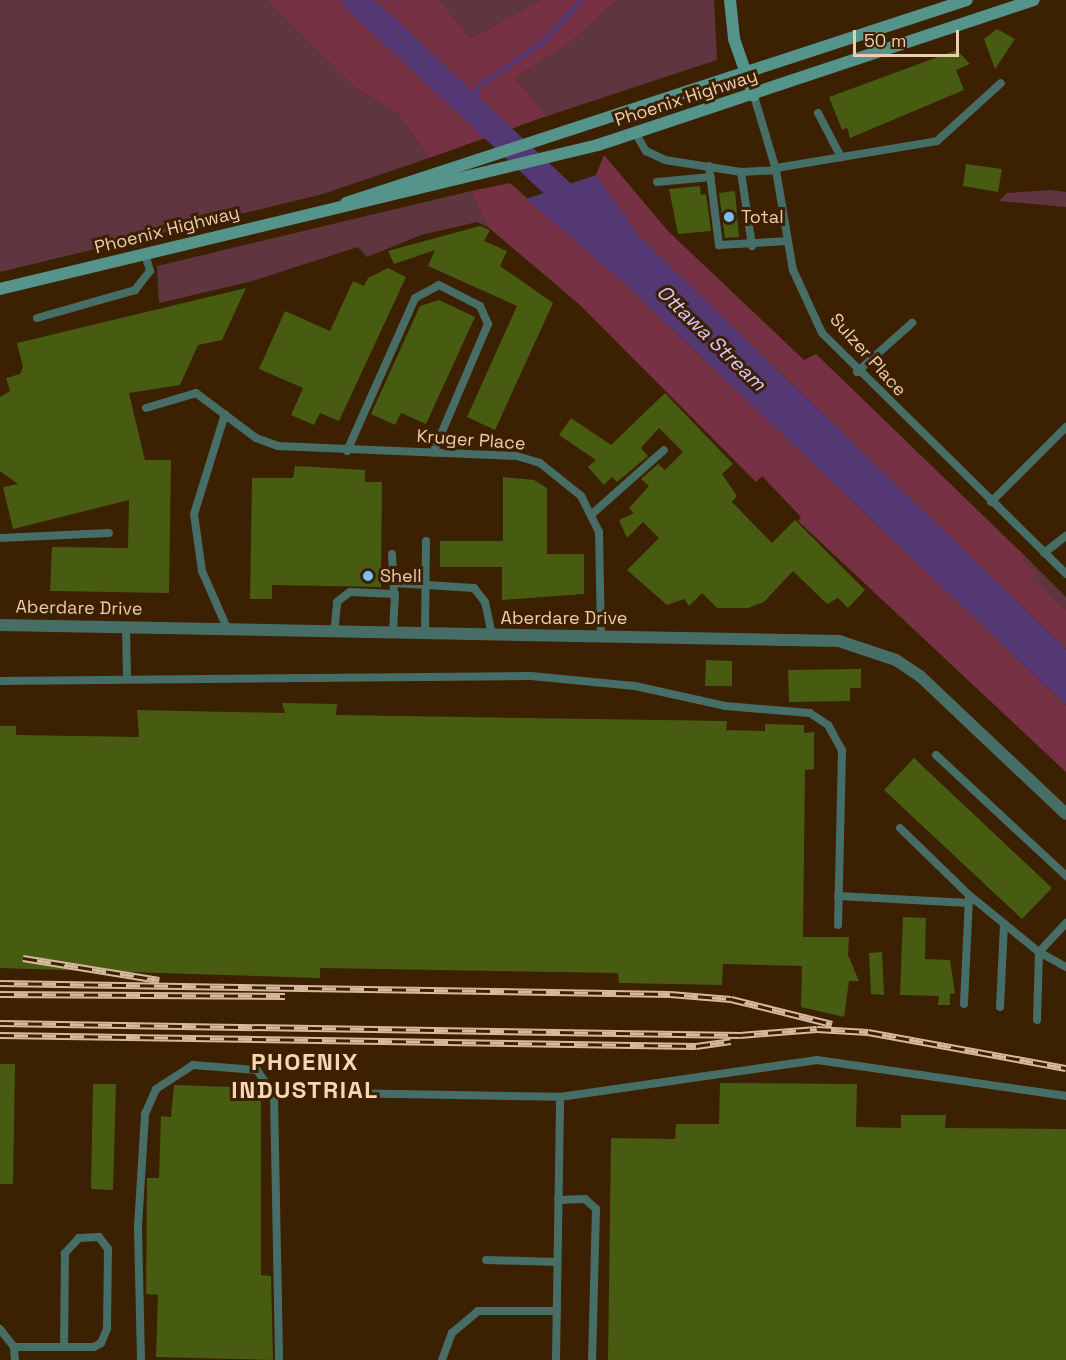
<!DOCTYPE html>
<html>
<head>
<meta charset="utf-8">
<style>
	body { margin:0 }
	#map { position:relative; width:1066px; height:1360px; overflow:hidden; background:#3b2001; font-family:"Space Grotesk",sans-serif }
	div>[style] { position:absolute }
	.green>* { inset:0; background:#5f3540 }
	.forest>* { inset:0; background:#763145 }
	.water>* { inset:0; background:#533873 }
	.stream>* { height:4.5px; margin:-2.25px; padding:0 2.25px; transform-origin:2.25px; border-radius:2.25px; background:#533873 }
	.river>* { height:26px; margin:-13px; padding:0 13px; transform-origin:13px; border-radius:13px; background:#533873 }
	.building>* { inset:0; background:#475b11 }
	.lane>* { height:8px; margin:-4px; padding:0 4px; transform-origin:4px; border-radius:4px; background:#476d67 }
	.street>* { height:12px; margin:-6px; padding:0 6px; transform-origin:6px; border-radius:6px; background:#476d67 }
	.secondary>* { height:12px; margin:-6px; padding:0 6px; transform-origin:6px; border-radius:6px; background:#55948b }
	.rail>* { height:7px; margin-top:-3.5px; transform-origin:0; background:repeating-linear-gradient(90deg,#3b2001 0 14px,#d7b99d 0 28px); box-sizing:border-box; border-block:2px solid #d7b99d }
	.dots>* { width:16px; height:16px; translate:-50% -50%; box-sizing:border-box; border:3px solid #3b2001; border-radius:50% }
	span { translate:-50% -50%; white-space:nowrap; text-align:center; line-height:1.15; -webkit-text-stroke:6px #3b2001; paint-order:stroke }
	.street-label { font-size:18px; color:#eccdb2 }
	.poi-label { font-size:18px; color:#eccdb2 }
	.left { translate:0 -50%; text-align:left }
	.water-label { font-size:20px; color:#dbc5fb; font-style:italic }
	.district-label { font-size:24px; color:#fad5b4; font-weight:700; letter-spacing:1.5px }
	.scale { position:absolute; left:853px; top:30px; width:106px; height:27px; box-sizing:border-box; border:3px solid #eccdb2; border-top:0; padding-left:8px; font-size:18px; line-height:21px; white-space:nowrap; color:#eccdb2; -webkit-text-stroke:4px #3b2001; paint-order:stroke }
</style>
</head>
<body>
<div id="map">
	<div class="green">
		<i style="clip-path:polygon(0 0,266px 0,355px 88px,397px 113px,429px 158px,323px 194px,0 272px)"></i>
		<i style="clip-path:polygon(439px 0,541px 0,471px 38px)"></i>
		<i style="clip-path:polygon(617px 0,714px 0,717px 60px,547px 116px,515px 78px,571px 42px)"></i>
		<i style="clip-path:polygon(1050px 190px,1066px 192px,1066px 207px,999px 201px,1007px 193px)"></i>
		<i style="clip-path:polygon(471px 191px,488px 227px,477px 222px,421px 235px,367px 257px,358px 247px,249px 282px,159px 303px,157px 266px)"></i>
		<i style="clip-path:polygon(1026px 557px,1066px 597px,1066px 610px,1030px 579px,1021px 561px)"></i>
	</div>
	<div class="forest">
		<i style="clip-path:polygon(266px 0,439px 0,471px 38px,541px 0,617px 0,571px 42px,515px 78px,547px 116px,429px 158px,397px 113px,355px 88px)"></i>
		<i style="clip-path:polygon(604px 155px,668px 231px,804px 360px,816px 354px,1026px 557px,1022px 561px,1036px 572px,1031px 579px,1066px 610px,1066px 649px,639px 236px,596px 175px)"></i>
		<i style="clip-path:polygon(510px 183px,623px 282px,1066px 705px,1066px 772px,798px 521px,801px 517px,762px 476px,756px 482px,580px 305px,488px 227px,471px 191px)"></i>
	</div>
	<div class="water">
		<i style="clip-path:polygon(596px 175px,639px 236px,1066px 649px,1066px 705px,623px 282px,526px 199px)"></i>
	</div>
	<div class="stream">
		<i style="left:477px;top:107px;width:20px;rotate:-90deg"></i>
		<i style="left:477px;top:87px;width:83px;rotate:-34.7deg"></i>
		<i style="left:545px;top:40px;width:54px;rotate:-48deg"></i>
	</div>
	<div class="river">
		<i style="left:356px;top:0;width:312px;rotate:43.1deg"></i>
	</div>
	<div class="building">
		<i style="clip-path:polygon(997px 29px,1015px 39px,995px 69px,984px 39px)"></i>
		<i style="clip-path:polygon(957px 50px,970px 64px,956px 70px,964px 90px,850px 138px,847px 128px,842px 130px,829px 97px)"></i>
		<i style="clip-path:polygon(966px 164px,1002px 169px,998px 192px,963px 186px)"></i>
		<i style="clip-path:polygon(700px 186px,701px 195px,706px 194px,711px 231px,678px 234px,669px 189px)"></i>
		<i style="clip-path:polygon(735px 191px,739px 237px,725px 238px,719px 193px)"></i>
		<i style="clip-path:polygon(480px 226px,490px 230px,484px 241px,507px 251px,500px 266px,553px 303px,495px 430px,467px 417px,517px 306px,428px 266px,435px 250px,394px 264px,388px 251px)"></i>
		<i style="clip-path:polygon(388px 268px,406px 277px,339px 421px,320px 413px,314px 425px,291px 415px,303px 388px,259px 369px,285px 311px,330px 331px,353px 281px,364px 286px,368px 278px)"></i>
		<i style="clip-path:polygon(246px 288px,222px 340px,198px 345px,180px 385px,129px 393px,145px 460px,171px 460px,169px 593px,50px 591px,52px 547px,128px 548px,129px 500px,13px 529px,3px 487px,18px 484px,0 471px,0 397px,10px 391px,6px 378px,20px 374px,23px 367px,17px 343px)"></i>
		<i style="clip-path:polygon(439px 300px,475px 317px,426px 424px,401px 413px,395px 425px,371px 414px,420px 306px)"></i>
		<i style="clip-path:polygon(665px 393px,733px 464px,722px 474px,737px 496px,732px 502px,772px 543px,795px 520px,865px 590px,848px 608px,838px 598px,827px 604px,793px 571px,764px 602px,748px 608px,717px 608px,702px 593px,689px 606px,684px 599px,667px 605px,627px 570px,659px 538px,643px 522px,627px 538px,619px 520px,634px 513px,629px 508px,649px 486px,641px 479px,658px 464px,665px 470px,683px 452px,659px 428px,641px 448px,648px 456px,617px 482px,612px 477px,604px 485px,588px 467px,596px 460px,559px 435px,571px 418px,611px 445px)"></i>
		<i style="clip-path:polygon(295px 466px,365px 470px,365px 482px,382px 482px,381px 587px,272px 585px,272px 599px,250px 599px,252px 478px,293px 478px)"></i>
		<i style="clip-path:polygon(503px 477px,534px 480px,547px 488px,547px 554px,584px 554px,584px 594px,502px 600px,502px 567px,440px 567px,440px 541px,503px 541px)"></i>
		<i style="clip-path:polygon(706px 660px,732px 661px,732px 686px,705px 686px)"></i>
		<i style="clip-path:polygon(861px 669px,861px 688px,850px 688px,850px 701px,789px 702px,788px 670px)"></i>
		<i style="clip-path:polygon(282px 703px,337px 704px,336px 715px,727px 721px,726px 730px,765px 731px,765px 724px,804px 725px,804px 733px,814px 732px,814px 769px,805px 770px,803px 937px,849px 937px,848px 955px,859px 981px,849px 981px,844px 1017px,801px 1007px,802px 966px,723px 964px,722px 985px,619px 983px,618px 973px,320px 968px,320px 978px,0 968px,0 726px,16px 726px,16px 735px,139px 737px,137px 710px,285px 713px)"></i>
		<i style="clip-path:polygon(914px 758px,1052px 888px,1022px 919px,884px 790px)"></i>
		<i style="clip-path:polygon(903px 917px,926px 918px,925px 959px,950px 960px,955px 993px,950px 994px,950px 1005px,938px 1005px,939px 996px,900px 995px)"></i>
		<i style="clip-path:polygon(882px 952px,884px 995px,871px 994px,869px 953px)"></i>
		<i style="clip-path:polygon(0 1064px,15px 1064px,13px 1184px,0 1184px)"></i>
		<i style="clip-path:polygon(720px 1083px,857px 1084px,856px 1127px,901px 1128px,901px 1115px,946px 1115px,945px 1128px,1066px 1129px,1066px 1360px,608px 1360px,611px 1138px,675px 1139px,676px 1124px,719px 1124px)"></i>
		<i style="clip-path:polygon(93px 1084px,116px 1084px,113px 1190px,91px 1189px)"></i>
		<i style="clip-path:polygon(174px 1085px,261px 1088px,261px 1275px,271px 1276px,273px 1360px,156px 1357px,158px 1295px,146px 1294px,147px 1178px,159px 1178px,161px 1116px,171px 1117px)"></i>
	</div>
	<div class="lane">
		<i style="left:754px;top:96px;width:77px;rotate:73.4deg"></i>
		<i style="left:776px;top:170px;width:101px;rotate:80.4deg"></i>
		<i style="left:793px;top:270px;width:69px;rotate:65.3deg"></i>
		<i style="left:822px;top:333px;width:343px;rotate:44.6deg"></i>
		<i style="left:818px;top:113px;width:50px;rotate:62.4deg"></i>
		<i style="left:636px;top:134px;width:20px;rotate:60deg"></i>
		<i style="left:646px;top:151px;width:21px;rotate:25deg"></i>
		<i style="left:665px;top:160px;width:77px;rotate:9deg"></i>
		<i style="left:741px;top:172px;width:35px;rotate:-3deg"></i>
		<i style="left:709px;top:166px;width:80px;rotate:82.8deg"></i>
		<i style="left:719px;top:245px;width:69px;rotate:-3.3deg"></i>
		<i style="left:776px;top:168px;width:163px;rotate:-9.5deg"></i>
		<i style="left:937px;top:141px;width:86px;rotate:-42.2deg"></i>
		<i style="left:741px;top:172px;width:75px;rotate:81.5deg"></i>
		<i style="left:657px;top:182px;width:54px;rotate:-5.3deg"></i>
		<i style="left:37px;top:318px;width:102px;rotate:-15.9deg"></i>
		<i style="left:135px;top:290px;width:24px;rotate:-52deg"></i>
		<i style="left:150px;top:271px;width:18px;rotate:-106deg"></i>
		<i style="left:857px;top:372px;width:74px;rotate:-41.7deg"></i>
		<i style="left:146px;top:408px;width:52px;rotate:-16.7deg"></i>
		<i style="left:196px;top:393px;width:75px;rotate:36.9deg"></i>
		<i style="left:256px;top:438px;width:23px;rotate:20deg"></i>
		<i style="left:278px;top:446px;width:239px;rotate:2.4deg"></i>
		<i style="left:517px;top:456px;width:24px;rotate:17deg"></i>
		<i style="left:540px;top:463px;width:53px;rotate:38.8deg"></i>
		<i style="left:581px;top:496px;width:40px;rotate:63.4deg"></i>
		<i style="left:599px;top:532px;width:104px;rotate:88.9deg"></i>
		<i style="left:225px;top:414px;width:105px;rotate:107.2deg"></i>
		<i style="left:194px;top:514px;width:58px;rotate:82deg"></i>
		<i style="left:202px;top:571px;width:62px;rotate:66.3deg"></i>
		<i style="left:347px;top:451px;width:167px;rotate:-66deg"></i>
		<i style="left:415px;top:298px;width:27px;rotate:-28deg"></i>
		<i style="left:439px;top:285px;width:46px;rotate:27.1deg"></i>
		<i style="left:480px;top:306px;width:20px;rotate:66deg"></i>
		<i style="left:488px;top:324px;width:140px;rotate:113.1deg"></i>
		<i style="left:991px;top:502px;width:106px;rotate:-45deg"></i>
		<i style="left:592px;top:514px;width:96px;rotate:-41.6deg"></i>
		<i style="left:0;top:538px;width:109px;rotate:-2.6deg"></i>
		<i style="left:1044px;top:553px;width:28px;rotate:-38deg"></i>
		<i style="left:392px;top:554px;width:34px;rotate:87deg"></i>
		<i style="left:394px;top:583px;width:80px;rotate:3.6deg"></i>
		<i style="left:474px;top:588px;width:18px;rotate:52deg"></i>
		<i style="left:485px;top:602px;width:34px;rotate:78deg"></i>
		<i style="left:126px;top:628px;width:49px;rotate:88.8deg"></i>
		<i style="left:334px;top:633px;width:31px;rotate:-84deg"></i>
		<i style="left:337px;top:602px;width:16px;rotate:-38deg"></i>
		<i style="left:350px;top:592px;width:45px;rotate:2.5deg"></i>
		<i style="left:395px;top:594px;width:39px;rotate:93deg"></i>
		<i style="left:425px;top:634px;width:93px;rotate:-89.4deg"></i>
		<i style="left:0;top:681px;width:531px;rotate:-0.54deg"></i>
		<i style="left:531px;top:676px;width:104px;rotate:5.5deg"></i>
		<i style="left:635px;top:686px;width:92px;rotate:12.5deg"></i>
		<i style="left:725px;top:706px;width:85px;rotate:4.7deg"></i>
		<i style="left:810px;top:713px;width:22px;rotate:34deg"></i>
		<i style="left:828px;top:725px;width:29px;rotate:61deg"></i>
		<i style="left:842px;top:750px;width:175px;rotate:91.3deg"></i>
		<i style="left:936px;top:755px;width:178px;rotate:42.9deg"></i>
		<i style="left:900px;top:828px;width:96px;rotate:44.2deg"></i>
		<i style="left:969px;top:895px;width:90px;rotate:39.2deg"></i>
		<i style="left:1039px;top:952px;width:40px;rotate:-47deg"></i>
		<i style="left:838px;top:896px;width:131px;rotate:3.1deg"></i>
		<i style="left:964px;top:1004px;width:106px;rotate:-87.3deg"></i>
		<i style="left:1000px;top:1007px;width:83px;rotate:-87.2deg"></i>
		<i style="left:1037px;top:1020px;width:68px;rotate:-88.3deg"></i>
		<i style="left:1039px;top:952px;width:31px;rotate:29deg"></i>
		<i style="left:340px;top:1093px;width:220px;rotate:1deg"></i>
		<i style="left:560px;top:1097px;width:260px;rotate:-8.2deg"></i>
		<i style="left:817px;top:1060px;width:252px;rotate:8.2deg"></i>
		<i style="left:558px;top:1200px;width:27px;rotate:-2deg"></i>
		<i style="left:585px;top:1199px;width:15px;rotate:42deg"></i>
		<i style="left:596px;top:1209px;width:151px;rotate:91.5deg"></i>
		<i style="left:486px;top:1260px;width:71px;rotate:1.6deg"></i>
		<i style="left:0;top:1329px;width:23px;rotate:52deg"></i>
		<i style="left:14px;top:1347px;width:13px;rotate:86deg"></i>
		<i style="left:14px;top:1347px;width:80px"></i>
		<i style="left:94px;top:1347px;width:8px;rotate:-30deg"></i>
		<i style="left:101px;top:1343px;width:15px;rotate:-67deg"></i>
		<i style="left:107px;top:1329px;width:80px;rotate:-89.3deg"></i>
		<i style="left:108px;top:1249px;width:15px;rotate:-127deg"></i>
		<i style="left:99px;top:1237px;width:20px;rotate:177deg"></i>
		<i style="left:79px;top:1238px;width:21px;rotate:133deg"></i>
		<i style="left:65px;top:1253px;width:94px;rotate:90.6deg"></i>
		<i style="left:141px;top:1360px;width:134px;rotate:-91.3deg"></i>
		<i style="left:138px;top:1226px;width:112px;rotate:-86.4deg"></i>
		<i style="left:145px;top:1114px;width:27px;rotate:-66deg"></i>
		<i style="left:156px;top:1089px;width:44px;rotate:-33deg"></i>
		<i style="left:193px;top:1065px;width:64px;rotate:4.5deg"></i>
		<i style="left:257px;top:1070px;width:30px;rotate:56deg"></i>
		<i style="left:274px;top:1095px;width:265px;rotate:88.9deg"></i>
		<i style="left:442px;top:1360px;width:29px;rotate:-70deg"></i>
		<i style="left:452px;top:1333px;width:34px;rotate:-40deg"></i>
		<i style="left:478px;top:1311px;width:79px"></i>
		<i style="left:556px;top:1360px;width:263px;rotate:-89.1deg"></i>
	</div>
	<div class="street">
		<i style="left:0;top:625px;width:839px;rotate:1.09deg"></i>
		<i style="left:839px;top:641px;width:60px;rotate:18.4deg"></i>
		<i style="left:896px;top:660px;width:30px;rotate:34deg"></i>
		<i style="left:921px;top:677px;width:199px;rotate:43.4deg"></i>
	</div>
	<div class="secondary">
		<i style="left:730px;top:0;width:39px;rotate:84deg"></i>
		<i style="left:734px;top:39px;width:60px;rotate:70.7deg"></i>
		<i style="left:346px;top:203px;width:653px;rotate:-18.1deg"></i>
		<i style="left:0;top:289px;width:615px;rotate:-13.54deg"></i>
		<i style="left:598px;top:145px;width:459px;rotate:-18.4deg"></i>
	</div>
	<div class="rail">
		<i style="left:23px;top:958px;width:138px;rotate:9.2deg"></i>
		<i style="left:0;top:983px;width:670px;rotate:0.94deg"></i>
		<i style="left:670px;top:994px;width:61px;rotate:4.7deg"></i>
		<i style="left:731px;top:999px;width:104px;rotate:13.9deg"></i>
		<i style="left:0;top:994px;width:285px;rotate:0.4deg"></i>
		<i style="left:0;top:1023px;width:740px;rotate:0.93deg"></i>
		<i style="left:740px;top:1035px;width:77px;rotate:-4.5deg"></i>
		<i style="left:817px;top:1029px;width:51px;rotate:3.4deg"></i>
		<i style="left:868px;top:1032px;width:201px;rotate:10.3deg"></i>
		<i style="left:0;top:1035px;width:696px;rotate:0.91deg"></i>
		<i style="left:696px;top:1046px;width:35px;rotate:-8deg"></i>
	</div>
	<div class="dots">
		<i style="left:729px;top:217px;background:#78bff7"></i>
		<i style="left:368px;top:576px;background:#78bff7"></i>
	</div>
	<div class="street-label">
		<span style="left:686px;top:98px;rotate:-18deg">Phoenix Highway</span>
		<span style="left:167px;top:230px;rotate:-14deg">Phoenix Highway</span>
		<span style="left:868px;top:355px;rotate:48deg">Sulzer Place</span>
		<span style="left:471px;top:440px;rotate:4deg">Kruger Place</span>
		<span style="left:79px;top:608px;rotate:1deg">Aberdare Drive</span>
		<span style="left:564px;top:618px">Aberdare Drive</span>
	</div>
	<div class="poi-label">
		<span class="left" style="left:741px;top:217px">Total</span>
		<span class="left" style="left:380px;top:576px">Shell</span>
	</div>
	<div class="water-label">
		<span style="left:711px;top:338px;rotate:44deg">Ottawa Stream</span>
	</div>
	<div class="district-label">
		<span style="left:305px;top:1076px">PHOENIX<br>INDUSTRIAL</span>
	</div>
	<div class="scale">50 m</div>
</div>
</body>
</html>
